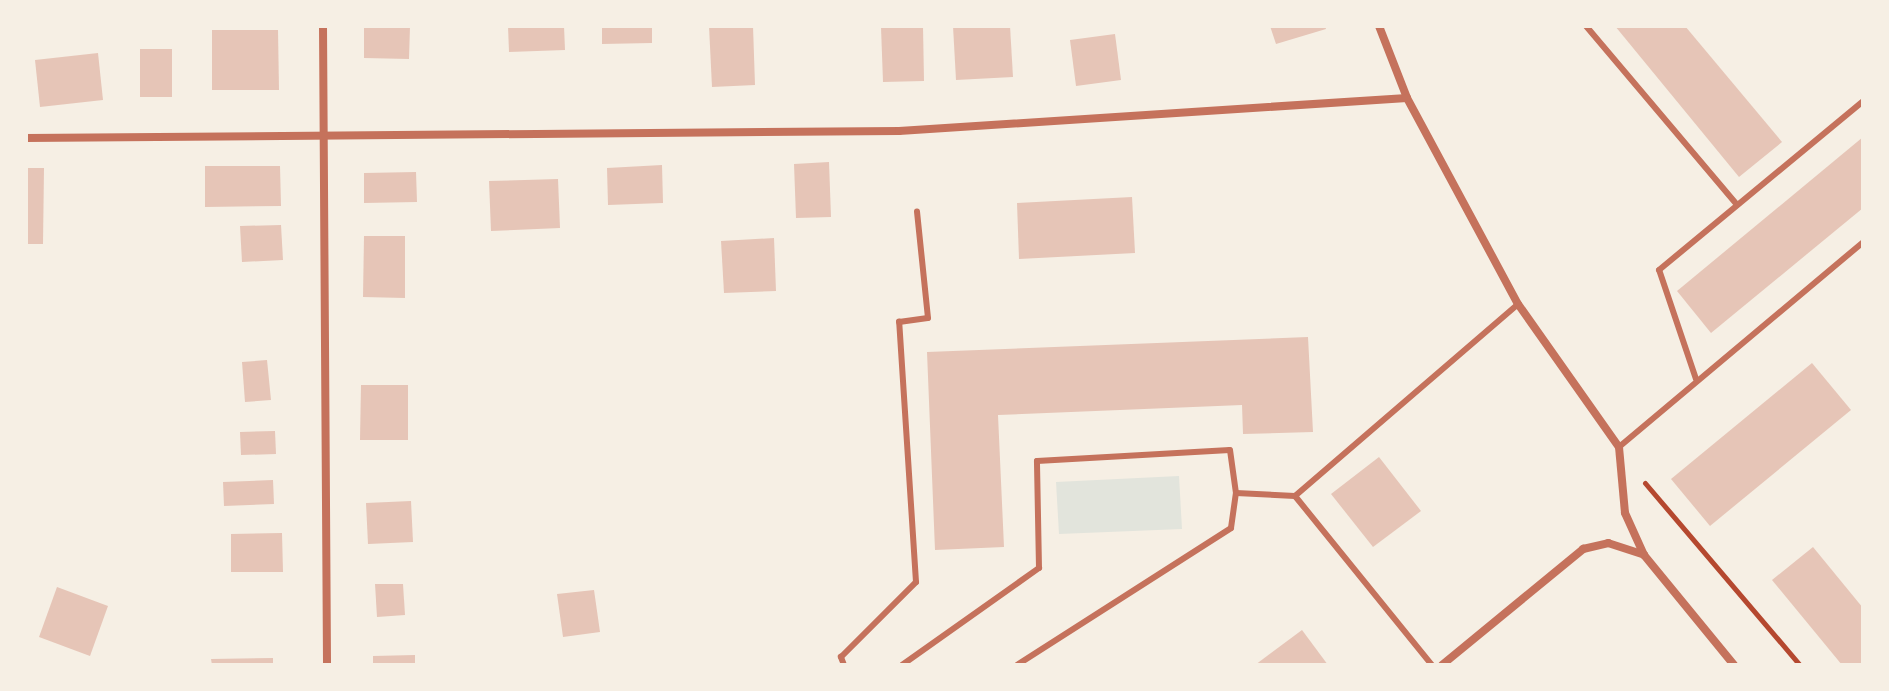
<!DOCTYPE html>
<html>
<head>
<meta charset="utf-8">
<style>
	body { margin:0 }
	#map { position:relative; width:1889px; height:691px; overflow:hidden; background:#f6efe4; font-family:Helvetica,sans-serif }
	div>[style] { position:absolute }
	.green>* { inset:0; background:#e2e4dc }
	.building>* { inset:0; background:#e6c5b7 }
	.path>* { height:5px; margin:-2.5px; padding:0 2.5px; transform-origin:2.5px; border-radius:2.5px; background:#b5482f }
	.service>* { height:6px; margin:-3px; padding:0 3px; transform-origin:3px; border-radius:3px; background:#c5725c }
	.minor>* { height:8px; margin:-4px; padding:0 4px; transform-origin:4px; border-radius:4px; background:#c5725c }
	span { translate:-50% -50%; white-space:nowrap; text-align:center; line-height:1.15; -webkit-text-stroke:8px #f6efe4; paint-order:stroke }
	.frame { position:absolute; inset:0; border:28px solid #f6efe4; pointer-events:none }
</style>
</head>
<body>
<div id="map">
	<div class="green">
		<i style="clip-path:polygon(1179px 476px,1182px 529px,1059px 534px,1056px 482px)"></i>
	</div>
	<div class="building">
		<i style="clip-path:polygon(364px 26px,410px 26px,409px 59px,364px 58px)"></i>
		<i style="clip-path:polygon(508px 26px,564px 26px,565px 50px,509px 52px)"></i>
		<i style="clip-path:polygon(602px 26px,652px 26px,652px 43px,602px 44px)"></i>
		<i style="clip-path:polygon(709px 26px,753px 26px,755px 85px,712px 87px)"></i>
		<i style="clip-path:polygon(923px 26px,924px 81px,883px 82px,881px 27px)"></i>
		<i style="clip-path:polygon(953px 26px,1010px 26px,1013px 77px,956px 80px)"></i>
		<i style="clip-path:polygon(1270px 26px,1325px 26px,1326px 29px,1276px 44px)"></i>
		<i style="clip-path:polygon(1615px 26px,1685px 26px,1782px 142px,1739px 177px)"></i>
		<i style="clip-path:polygon(212px 30px,278px 30px,279px 90px,212px 90px)"></i>
		<i style="clip-path:polygon(1115px 34px,1121px 80px,1076px 86px,1070px 40px)"></i>
		<i style="clip-path:polygon(140px 49px,172px 49px,172px 97px,140px 97px)"></i>
		<i style="clip-path:polygon(98px 53px,103px 100px,40px 107px,35px 60px)"></i>
		<i style="clip-path:polygon(1863px 137px,1863px 208px,1711px 333px,1677px 291px)"></i>
		<i style="clip-path:polygon(829px 162px,831px 217px,796px 218px,794px 164px)"></i>
		<i style="clip-path:polygon(662px 165px,663px 203px,608px 205px,607px 168px)"></i>
		<i style="clip-path:polygon(205px 166px,280px 166px,281px 206px,205px 207px)"></i>
		<i style="clip-path:polygon(26px 168px,44px 168px,43px 244px,26px 244px)"></i>
		<i style="clip-path:polygon(416px 172px,417px 202px,364px 203px,364px 173px)"></i>
		<i style="clip-path:polygon(558px 179px,560px 228px,491px 231px,489px 181px)"></i>
		<i style="clip-path:polygon(1132px 197px,1135px 253px,1019px 259px,1017px 203px)"></i>
		<i style="clip-path:polygon(281px 225px,283px 260px,242px 262px,240px 226px)"></i>
		<i style="clip-path:polygon(364px 236px,405px 236px,405px 298px,363px 297px)"></i>
		<i style="clip-path:polygon(774px 238px,776px 291px,724px 293px,721px 241px)"></i>
		<i style="clip-path:polygon(1308px 337px,1313px 432px,1243px 434px,1242px 405px,998px 415px,1004px 547px,935px 550px,927px 352px)"></i>
		<i style="clip-path:polygon(267px 360px,271px 400px,245px 402px,242px 362px)"></i>
		<i style="clip-path:polygon(1812px 363px,1851px 410px,1710px 526px,1671px 479px)"></i>
		<i style="clip-path:polygon(361px 385px,408px 385px,408px 440px,360px 440px)"></i>
		<i style="clip-path:polygon(275px 431px,276px 454px,241px 455px,240px 432px)"></i>
		<i style="clip-path:polygon(1379px 457px,1421px 511px,1373px 547px,1331px 494px)"></i>
		<i style="clip-path:polygon(273px 480px,274px 504px,224px 506px,223px 482px)"></i>
		<i style="clip-path:polygon(411px 501px,413px 542px,368px 544px,366px 503px)"></i>
		<i style="clip-path:polygon(282px 533px,283px 572px,231px 572px,231px 534px)"></i>
		<i style="clip-path:polygon(1813px 547px,1863px 608px,1863px 665px,1842px 665px,1772px 580px)"></i>
		<i style="clip-path:polygon(375px 584px,403px 584px,405px 615px,377px 617px)"></i>
		<i style="clip-path:polygon(57px 587px,108px 606px,90px 656px,39px 637px)"></i>
		<i style="clip-path:polygon(594px 590px,600px 632px,563px 637px,557px 594px)"></i>
		<i style="clip-path:polygon(1302px 630px,1328px 665px,1255px 665px)"></i>
		<i style="clip-path:polygon(415px 655px,415px 665px,373px 665px,373px 656px)"></i>
		<i style="clip-path:polygon(273px 658px,273px 665px,212px 665px,211px 659px)"></i>
	</div>
	<div class="path">
		<i style="left:1645px;top:483px;width:239px;rotate:49.6deg"></i>
	</div>
	<div class="service">
		<i style="left:1586px;top:26px;width:234px;rotate:49.8deg"></i>
		<i style="left:1696px;top:379px;width:115px;rotate:-108.7deg"></i>
		<i style="left:1659px;top:270px;width:265px;rotate:-39.6deg"></i>
		<i style="left:1619px;top:447px;width:319px;rotate:-40deg"></i>
		<i style="left:1295px;top:496px;width:294px;rotate:-40.7deg"></i>
		<i style="left:844px;top:665px;width:9px;rotate:-111deg"></i>
		<i style="left:841px;top:657px;width:106px;rotate:-45deg"></i>
		<i style="left:916px;top:582px;width:261px;rotate:-93.7deg"></i>
		<i style="left:899px;top:322px;width:29px;rotate:-8deg"></i>
		<i style="left:928px;top:318px;width:107px;rotate:-95.9deg"></i>
		<i style="left:902px;top:665px;width:168px;rotate:-35.3deg"></i>
		<i style="left:1039px;top:568px;width:107px;rotate:-91.1deg"></i>
		<i style="left:1037px;top:461px;width:193px;rotate:-3.3deg"></i>
		<i style="left:1230px;top:450px;width:43px;rotate:82.1deg"></i>
		<i style="left:1236px;top:493px;width:59px;rotate:2.9deg"></i>
		<i style="left:1295px;top:496px;width:218px;rotate:51deg"></i>
		<i style="left:1017px;top:665px;width:254px;rotate:-32.6deg"></i>
		<i style="left:1231px;top:528px;width:35px;rotate:-82deg"></i>
	</div>
	<div class="minor">
		<i style="left:323px;top:26px;width:639px;rotate:89.64deg"></i>
		<i style="left:1379px;top:26px;width:77px;rotate:68.7deg"></i>
		<i style="left:1407px;top:98px;width:234px;rotate:61.7deg"></i>
		<i style="left:1518px;top:304px;width:175px;rotate:54.8deg"></i>
		<i style="left:1619px;top:447px;width:66px;rotate:84.8deg"></i>
		<i style="left:1625px;top:513px;width:46px;rotate:65.7deg"></i>
		<i style="left:1644px;top:555px;width:142px;rotate:50.7deg"></i>
		<i style="left:26px;top:138px;width:873px;rotate:-0.46deg"></i>
		<i style="left:899px;top:131px;width:509px;rotate:-3.72deg"></i>
		<i style="left:1442px;top:665px;width:183px;rotate:-39.4deg"></i>
		<i style="left:1583px;top:549px;width:26px;rotate:-13deg"></i>
		<i style="left:1608px;top:543px;width:38px;rotate:18deg"></i>
	</div>
	<div class="frame"></div>
</div>
</body>
</html>
